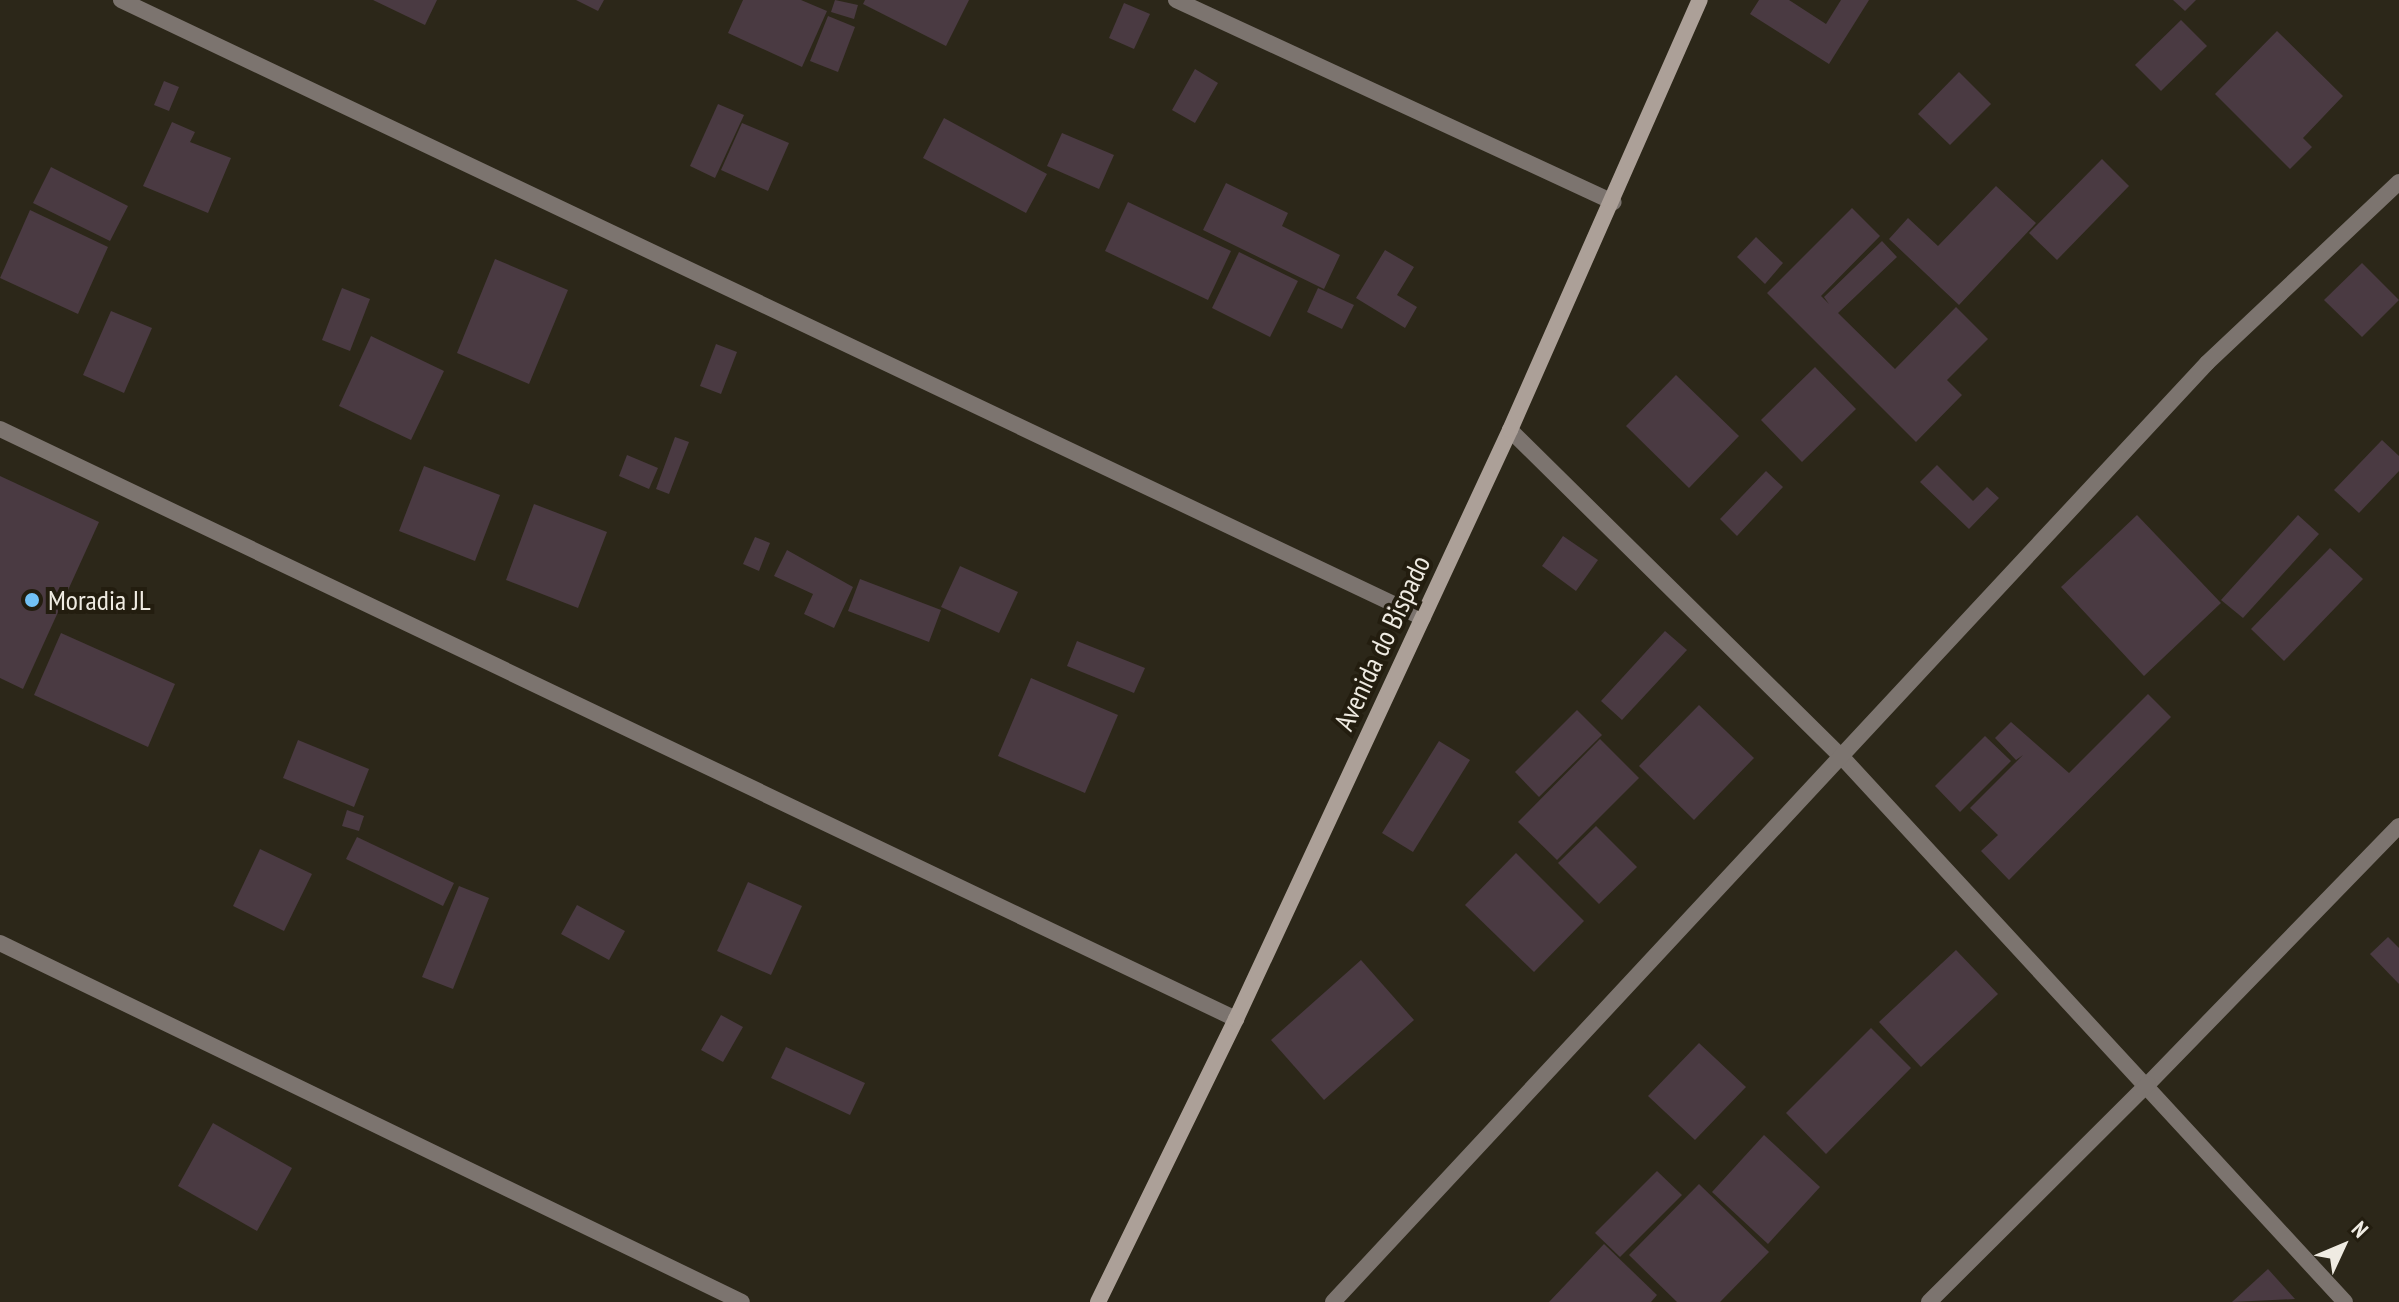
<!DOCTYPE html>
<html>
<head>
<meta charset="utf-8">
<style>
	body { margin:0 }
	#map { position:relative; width:2399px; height:1302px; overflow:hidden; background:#2c2719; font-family:"PT Sans Narrow",sans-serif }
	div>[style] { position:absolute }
	.building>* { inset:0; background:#4a3a42 }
	.lane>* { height:16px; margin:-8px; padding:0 8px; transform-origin:8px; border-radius:8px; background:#7c746f }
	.street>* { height:16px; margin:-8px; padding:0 8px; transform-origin:8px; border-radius:8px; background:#7c746f }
	.secondary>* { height:16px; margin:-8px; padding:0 8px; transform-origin:8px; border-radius:8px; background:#aca098 }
	.dots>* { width:22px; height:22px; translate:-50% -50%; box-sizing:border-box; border:4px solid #231d0f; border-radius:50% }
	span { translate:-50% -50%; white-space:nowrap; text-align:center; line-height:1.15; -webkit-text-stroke:8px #231d0f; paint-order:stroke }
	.poi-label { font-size:28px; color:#efebe2 }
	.left { translate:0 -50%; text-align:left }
	.street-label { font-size:28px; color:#efebe2 }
	.north { position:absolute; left:2303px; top:1206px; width:80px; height:80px; -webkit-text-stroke:6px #231d0f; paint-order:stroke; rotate:46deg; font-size:22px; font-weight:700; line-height:32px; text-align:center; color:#efebe2 }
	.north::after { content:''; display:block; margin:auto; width:28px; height:36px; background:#efebe2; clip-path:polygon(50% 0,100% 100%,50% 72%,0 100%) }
</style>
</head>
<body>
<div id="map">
	<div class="building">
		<i style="clip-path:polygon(373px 0,437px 0,425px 25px)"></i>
		<i style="clip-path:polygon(576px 0,604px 0,598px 11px)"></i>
		<i style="clip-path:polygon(743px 0,801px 0,827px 11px,802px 67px,728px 33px)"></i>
		<i style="clip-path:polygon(835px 0,858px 5px,854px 19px,831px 12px)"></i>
		<i style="clip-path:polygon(865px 0,969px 0,946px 46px,863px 4px)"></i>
		<i style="clip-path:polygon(1759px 0,1789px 0,1826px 24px,1841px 0,1869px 0,1829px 64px,1750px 14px)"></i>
		<i style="clip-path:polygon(2173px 0,2196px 0,2185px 11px)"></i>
		<i style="clip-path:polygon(1124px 3px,1150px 14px,1134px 49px,1109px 38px)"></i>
		<i style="clip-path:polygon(828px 16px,855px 27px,838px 72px,810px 61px)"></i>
		<i style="clip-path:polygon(2181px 20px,2207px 46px,2161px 91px,2135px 65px)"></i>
		<i style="clip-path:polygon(2277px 31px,2343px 96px,2303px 138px,2312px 147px,2290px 169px,2215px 94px)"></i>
		<i style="clip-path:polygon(1195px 69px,1218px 83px,1195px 123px,1172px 110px)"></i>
		<i style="clip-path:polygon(1959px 72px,1991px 104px,1950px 145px,1918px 114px)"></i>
		<i style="clip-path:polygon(164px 81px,179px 87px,169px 111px,154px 105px)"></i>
		<i style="clip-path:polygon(718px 104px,744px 115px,715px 178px,690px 166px)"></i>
		<i style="clip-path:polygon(944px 118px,1047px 174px,1026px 213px,923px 158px)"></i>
		<i style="clip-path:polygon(172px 122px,195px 132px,190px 142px,231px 158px,208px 213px,143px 186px)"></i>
		<i style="clip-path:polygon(742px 123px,789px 143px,768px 191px,721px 170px)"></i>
		<i style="clip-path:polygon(1062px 133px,1114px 155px,1099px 189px,1047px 166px)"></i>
		<i style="clip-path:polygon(2102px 159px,2129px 186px,2057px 260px,2029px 233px)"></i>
		<i style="clip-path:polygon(51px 167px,128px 206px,110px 241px,33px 203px)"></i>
		<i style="clip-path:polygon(1226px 183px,1288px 213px,1282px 226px,1340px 255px,1324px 289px,1203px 230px)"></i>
		<i style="clip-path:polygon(1996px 186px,2036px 223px,1959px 305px,1889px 239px,1908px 218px,1938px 246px)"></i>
		<i style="clip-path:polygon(1128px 202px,1231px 251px,1208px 300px,1105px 251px)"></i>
		<i style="clip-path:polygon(1852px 208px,1880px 236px,1821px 296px,1829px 304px,1824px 297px,1882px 241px,1897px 257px,1838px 313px,1895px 369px,1956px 307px,1988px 339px,1947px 380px,1962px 395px,1916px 442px,1767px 293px)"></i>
		<i style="clip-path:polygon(30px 210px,108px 247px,78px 314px,0 278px)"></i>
		<i style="clip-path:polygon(1756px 237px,1783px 263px,1765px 284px,1737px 257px)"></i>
		<i style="clip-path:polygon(1385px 250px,1414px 267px,1397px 295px,1417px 307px,1405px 328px,1356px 298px)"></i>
		<i style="clip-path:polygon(1239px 252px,1298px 281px,1270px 337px,1212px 308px)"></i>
		<i style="clip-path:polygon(495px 259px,568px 290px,529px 384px,457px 353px)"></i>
		<i style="clip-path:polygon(2362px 263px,2399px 300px,2362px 337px,2324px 300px)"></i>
		<i style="clip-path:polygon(342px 288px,370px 299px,350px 351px,322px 340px)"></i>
		<i style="clip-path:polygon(1318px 288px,1354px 305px,1342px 329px,1307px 312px)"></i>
		<i style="clip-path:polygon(111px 311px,152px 328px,124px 393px,83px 375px)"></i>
		<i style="clip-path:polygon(371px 336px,444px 371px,411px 440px,339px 406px)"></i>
		<i style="clip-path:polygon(716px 344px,737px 352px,721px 394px,700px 386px)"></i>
		<i style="clip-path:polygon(1815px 367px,1856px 409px,1802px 462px,1761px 420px)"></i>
		<i style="clip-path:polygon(1676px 375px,1739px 436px,1689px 488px,1626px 426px)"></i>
		<i style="clip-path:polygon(675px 437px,689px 442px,669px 494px,656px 489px)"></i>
		<i style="clip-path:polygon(2382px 440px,2399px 456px,2399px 471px,2359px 513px,2334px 490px)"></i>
		<i style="clip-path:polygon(627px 455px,658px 468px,649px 489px,619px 476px)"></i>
		<i style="clip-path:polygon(1937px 465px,1973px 501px,1987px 487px,1999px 498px,1969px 529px,1920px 482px)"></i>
		<i style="clip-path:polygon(424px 466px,500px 495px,475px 561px,399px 531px)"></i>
		<i style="clip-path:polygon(1766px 471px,1783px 487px,1737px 536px,1720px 519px)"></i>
		<i style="clip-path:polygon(0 476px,99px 522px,23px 689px,0 678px)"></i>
		<i style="clip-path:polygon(534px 504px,607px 532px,578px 608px,506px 580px)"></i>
		<i style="clip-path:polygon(2137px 515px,2221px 603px,2144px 676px,2061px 587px)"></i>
		<i style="clip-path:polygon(2298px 515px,2319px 534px,2243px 618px,2221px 600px)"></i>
		<i style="clip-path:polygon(1563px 536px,1598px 560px,1576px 591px,1542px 566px)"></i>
		<i style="clip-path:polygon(755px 537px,770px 543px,759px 571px,743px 564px)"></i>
		<i style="clip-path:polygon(2330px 548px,2363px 579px,2284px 661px,2251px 629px)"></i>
		<i style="clip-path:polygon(787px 550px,853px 587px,834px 628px,804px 614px,813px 594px,774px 576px)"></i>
		<i style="clip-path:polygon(960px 566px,1018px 592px,999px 633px,941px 607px)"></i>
		<i style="clip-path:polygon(860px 579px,941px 610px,929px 642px,848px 611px)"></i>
		<i style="clip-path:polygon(1665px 631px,1687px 650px,1622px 720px,1601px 701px)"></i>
		<i style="clip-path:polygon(61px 633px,175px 684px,148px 747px,34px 695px)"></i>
		<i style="clip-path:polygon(1077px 641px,1145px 668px,1134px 693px,1067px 666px)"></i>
		<i style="clip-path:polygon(1031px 678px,1118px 715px,1085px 793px,998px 756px)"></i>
		<i style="clip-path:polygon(2148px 694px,2171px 717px,2009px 880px,1981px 851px,1998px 835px,1970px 808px,2023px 755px,2016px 760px,1995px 738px,2011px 722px,2069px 773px)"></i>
		<i style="clip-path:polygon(1699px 705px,1754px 758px,1694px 820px,1639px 766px)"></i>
		<i style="clip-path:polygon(1577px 710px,1602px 735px,1539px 797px,1515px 772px)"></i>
		<i style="clip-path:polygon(1985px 736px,2011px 761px,1960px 812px,1935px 786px)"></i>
		<i style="clip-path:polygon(1600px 739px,1639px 778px,1557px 860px,1518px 822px)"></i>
		<i style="clip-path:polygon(298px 740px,369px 769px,354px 807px,283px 778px)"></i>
		<i style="clip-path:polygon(1439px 741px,1470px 760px,1413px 852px,1382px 833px)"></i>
		<i style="clip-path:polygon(347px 810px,364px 816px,359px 831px,342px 826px)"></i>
		<i style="clip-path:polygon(1596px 826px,1637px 867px,1599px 904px,1558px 863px)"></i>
		<i style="clip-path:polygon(357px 837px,454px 883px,443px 906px,346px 859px)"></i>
		<i style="clip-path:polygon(260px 849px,312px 874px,284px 931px,233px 906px)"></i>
		<i style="clip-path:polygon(1516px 853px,1584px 921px,1534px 972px,1465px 905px)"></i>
		<i style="clip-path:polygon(748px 882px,802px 906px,771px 975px,717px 951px)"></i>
		<i style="clip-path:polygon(459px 886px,489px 898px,453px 989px,422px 977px)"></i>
		<i style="clip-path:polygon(577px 905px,625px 931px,609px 960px,561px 934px)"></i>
		<i style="clip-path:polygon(2388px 937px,2399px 948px,2399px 984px,2370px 954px)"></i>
		<i style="clip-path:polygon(1956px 950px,1998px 994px,1921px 1067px,1879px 1022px)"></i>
		<i style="clip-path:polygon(1361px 960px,1414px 1020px,1324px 1100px,1271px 1040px)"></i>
		<i style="clip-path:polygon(721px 1015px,743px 1027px,723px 1062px,701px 1050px)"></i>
		<i style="clip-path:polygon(1871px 1028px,1911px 1068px,1826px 1154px,1786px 1113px)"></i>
		<i style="clip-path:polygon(1699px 1043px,1746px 1087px,1695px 1140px,1648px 1096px)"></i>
		<i style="clip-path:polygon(786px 1047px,865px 1083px,850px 1115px,771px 1078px)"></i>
		<i style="clip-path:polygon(213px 1123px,292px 1168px,257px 1231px,178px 1186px)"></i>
		<i style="clip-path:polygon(1764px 1135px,1820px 1187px,1768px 1244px,1712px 1192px)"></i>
		<i style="clip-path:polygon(1657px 1171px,1682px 1195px,1620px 1257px,1595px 1233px)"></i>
		<i style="clip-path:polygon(1699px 1184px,1769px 1252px,1720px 1302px,1677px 1302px,1629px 1255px)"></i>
		<i style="clip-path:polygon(1604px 1244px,1657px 1295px,1651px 1302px,1549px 1302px)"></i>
		<i style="clip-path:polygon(2268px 1269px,2295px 1299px,2232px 1302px)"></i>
	</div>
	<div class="lane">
		<i style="left:121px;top:0;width:1441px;rotate:25.39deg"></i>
		<i style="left:1176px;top:0;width:482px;rotate:24.8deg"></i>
		<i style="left:0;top:429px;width:1370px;rotate:25.52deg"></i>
		<i style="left:1510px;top:430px;width:465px;rotate:44.6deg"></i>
		<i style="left:1841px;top:756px;width:743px;rotate:47.29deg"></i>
		<i style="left:0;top:943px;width:824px;rotate:25.82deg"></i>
		<i style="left:2148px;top:1084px;width:360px;rotate:-45.8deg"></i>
		<i style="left:1333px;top:1302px;width:1283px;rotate:-47.05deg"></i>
		<i style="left:2207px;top:363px;width:264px;rotate:-43.3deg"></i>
	</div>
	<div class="street">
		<i style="left:1929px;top:1302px;width:309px;rotate:-44.9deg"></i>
	</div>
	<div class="secondary">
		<i style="left:1098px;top:1302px;width:315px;rotate:-64deg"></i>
		<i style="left:1236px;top:1019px;width:650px;rotate:-65.05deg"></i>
		<i style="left:1510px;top:430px;width:470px;rotate:-66.2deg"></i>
	</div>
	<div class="dots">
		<i style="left:32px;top:600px;background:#72c1f5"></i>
	</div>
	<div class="poi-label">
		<span class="left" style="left:48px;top:600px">Moradia JL</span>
	</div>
	<div class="street-label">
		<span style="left:1382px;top:643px;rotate:-65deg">Avenida do Bispado</span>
	</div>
	<div class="north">N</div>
</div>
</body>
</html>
